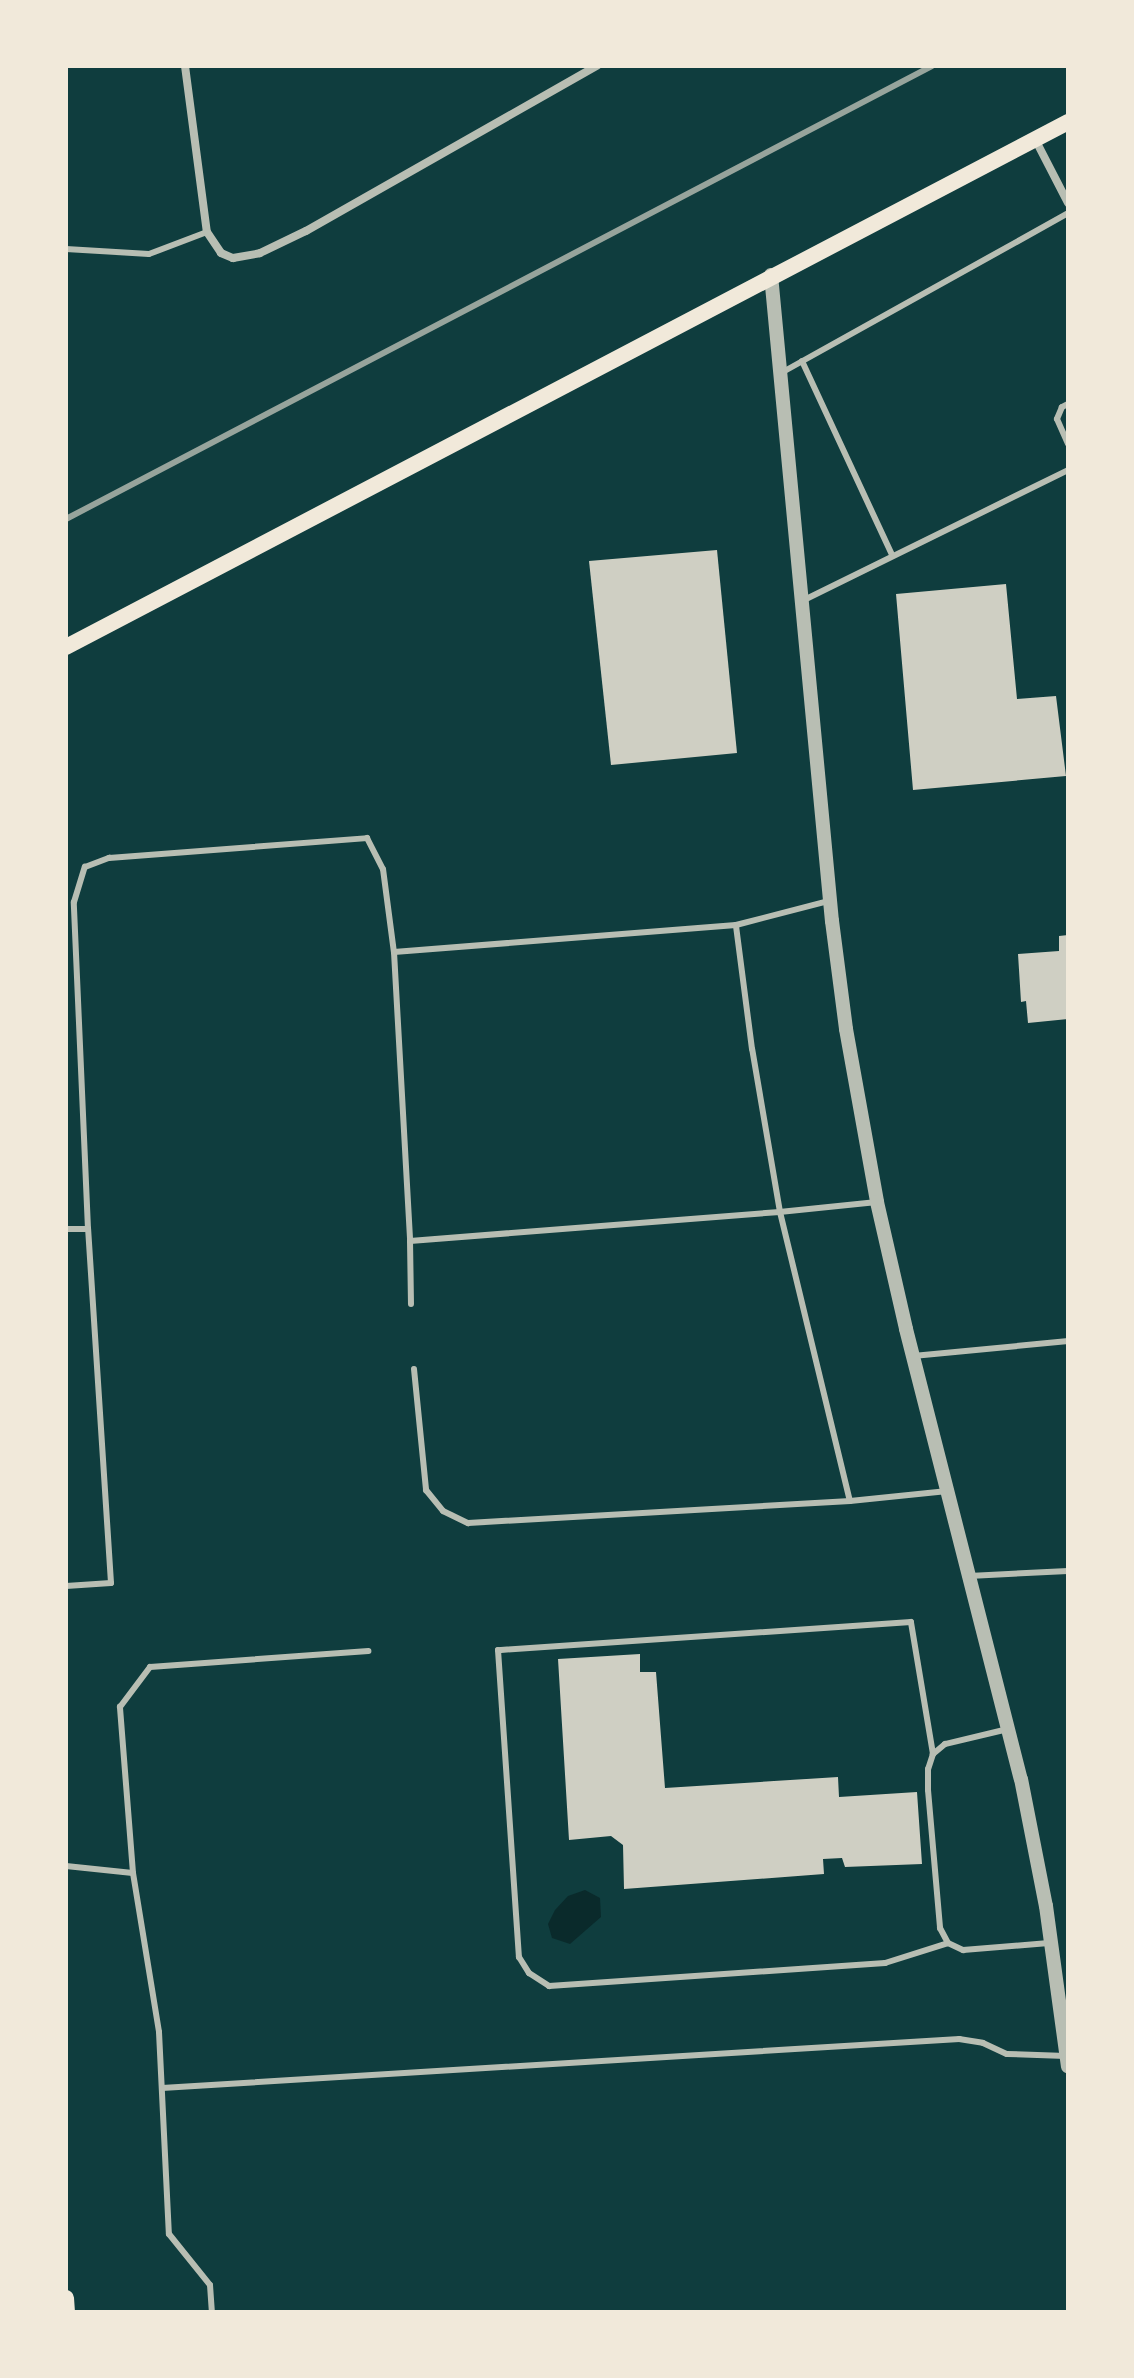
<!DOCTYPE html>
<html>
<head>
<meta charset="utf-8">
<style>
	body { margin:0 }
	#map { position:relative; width:1134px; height:2378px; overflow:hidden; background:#0f3d3e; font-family:Karla,sans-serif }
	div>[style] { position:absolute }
	.water>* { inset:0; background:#0a2a2b }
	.building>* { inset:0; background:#cfcfc3 }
	.service>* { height:6px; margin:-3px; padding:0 3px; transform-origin:3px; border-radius:3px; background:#b8beb3 }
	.minor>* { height:8px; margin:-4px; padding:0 4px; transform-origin:4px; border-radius:4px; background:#b8beb3 }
	.tertiary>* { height:14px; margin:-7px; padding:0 7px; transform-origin:7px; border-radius:7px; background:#b8beb3 }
	.secondary>* { height:16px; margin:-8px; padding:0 8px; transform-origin:8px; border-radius:8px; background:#f1e9da }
	.rail>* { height:6px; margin:-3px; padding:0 3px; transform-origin:3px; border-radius:3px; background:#97a49c }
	span { translate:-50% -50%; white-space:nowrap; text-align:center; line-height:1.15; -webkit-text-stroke:8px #f1e9da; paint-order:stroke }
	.frame { position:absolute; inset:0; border:68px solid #f1e9da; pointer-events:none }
</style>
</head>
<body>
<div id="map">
	<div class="water">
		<i style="clip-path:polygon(585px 1890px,600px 1898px,601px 1917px,570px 1944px,552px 1938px,548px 1924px,555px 1910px,568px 1896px)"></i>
	</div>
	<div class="building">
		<i style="clip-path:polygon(717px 550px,737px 753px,611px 765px,589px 561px)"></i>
		<i style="clip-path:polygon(1006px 584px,1017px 699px,1056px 696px,1066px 776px,913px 790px,896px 594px)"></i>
		<i style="clip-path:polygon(1068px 935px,1068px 1019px,1028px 1023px,1026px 1001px,1021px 1002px,1018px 954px,1059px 951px,1059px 936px)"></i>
		<i style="clip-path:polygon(640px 1654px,640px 1672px,656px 1672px,665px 1788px,838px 1777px,839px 1797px,917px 1792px,922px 1864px,845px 1867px,842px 1858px,823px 1859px,824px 1874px,624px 1889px,623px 1845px,611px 1836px,569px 1840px,558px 1659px)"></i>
	</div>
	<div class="service">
		<i style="left:66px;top:249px;width:83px;rotate:3.4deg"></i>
		<i style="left:149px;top:254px;width:62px;rotate:-20.8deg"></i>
		<i style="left:802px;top:361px;width:214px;rotate:65.1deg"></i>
		<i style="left:781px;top:373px;width:329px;rotate:-29.1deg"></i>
		<i style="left:1068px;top:404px;width:7px;rotate:153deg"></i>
		<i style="left:1062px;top:407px;width:13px;rotate:113deg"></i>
		<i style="left:1057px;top:419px;width:27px;rotate:66deg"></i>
		<i style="left:802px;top:601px;width:297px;rotate:-26.2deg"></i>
		<i style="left:394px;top:952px;width:289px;rotate:86.8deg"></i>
		<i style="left:410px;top:1241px;width:371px;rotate:-4.5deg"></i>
		<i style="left:780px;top:1212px;width:165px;rotate:-99.7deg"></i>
		<i style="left:752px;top:1049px;width:125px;rotate:-97.4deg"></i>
		<i style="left:877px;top:1202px;width:98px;rotate:174.1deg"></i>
		<i style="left:780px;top:1212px;width:297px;rotate:76.4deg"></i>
		<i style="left:850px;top:1501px;width:98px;rotate:-5.9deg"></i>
		<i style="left:66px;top:1229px;width:22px"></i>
		<i style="left:88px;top:1229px;width:327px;rotate:-92.5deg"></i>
		<i style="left:74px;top:902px;width:37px;rotate:-73deg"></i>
		<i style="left:85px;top:867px;width:26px;rotate:-21deg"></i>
		<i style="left:109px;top:858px;width:259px;rotate:-4.4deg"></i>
		<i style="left:367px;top:838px;width:35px;rotate:63deg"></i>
		<i style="left:383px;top:869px;width:84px;rotate:82.5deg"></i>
		<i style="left:394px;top:952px;width:343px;rotate:-4.5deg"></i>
		<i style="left:736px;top:925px;width:96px;rotate:-14.5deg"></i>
		<i style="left:410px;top:1241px;width:63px;rotate:89.1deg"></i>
		<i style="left:913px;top:1356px;width:156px;rotate:-5.5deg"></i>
		<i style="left:414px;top:1369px;width:122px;rotate:84.3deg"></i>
		<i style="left:426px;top:1490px;width:27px;rotate:51deg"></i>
		<i style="left:443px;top:1511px;width:28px;rotate:26deg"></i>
		<i style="left:468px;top:1523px;width:383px;rotate:-3.3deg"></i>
		<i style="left:969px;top:1576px;width:99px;rotate:-2.9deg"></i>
		<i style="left:66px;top:1586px;width:45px;rotate:-3.8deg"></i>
		<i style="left:111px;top:1583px;width:355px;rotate:-93.7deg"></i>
		<i style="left:1008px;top:1729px;width:65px;rotate:166.6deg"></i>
		<i style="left:945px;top:1744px;width:16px;rotate:140deg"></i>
		<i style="left:933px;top:1754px;width:16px;rotate:108deg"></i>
		<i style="left:928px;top:1769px;width:21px;rotate:90deg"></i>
		<i style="left:928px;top:1790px;width:139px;rotate:85deg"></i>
		<i style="left:940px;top:1928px;width:17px;rotate:62deg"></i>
		<i style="left:948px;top:1943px;width:17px;rotate:25deg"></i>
		<i style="left:963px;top:1950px;width:86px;rotate:-4.7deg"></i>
		<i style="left:933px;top:1754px;width:134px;rotate:-99.5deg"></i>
		<i style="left:911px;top:1622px;width:414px;rotate:176.1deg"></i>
		<i style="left:498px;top:1650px;width:308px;rotate:86.1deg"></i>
		<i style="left:519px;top:1957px;width:19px;rotate:58deg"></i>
		<i style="left:529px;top:1973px;width:24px;rotate:33deg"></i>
		<i style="left:549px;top:1986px;width:337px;rotate:-3.9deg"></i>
		<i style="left:885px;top:1963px;width:66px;rotate:-17.6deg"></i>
		<i style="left:66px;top:1866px;width:67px;rotate:6deg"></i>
		<i style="left:133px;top:1873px;width:161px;rotate:80.7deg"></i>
		<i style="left:159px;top:2032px;width:202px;rotate:87.2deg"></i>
		<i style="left:169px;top:2234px;width:65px;rotate:51.2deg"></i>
		<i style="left:210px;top:2285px;width:27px;rotate:86deg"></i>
		<i style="left:133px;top:1873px;width:167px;rotate:-94.5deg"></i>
		<i style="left:120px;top:1707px;width:50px;rotate:-53.1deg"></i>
		<i style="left:150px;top:1667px;width:219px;rotate:-4.2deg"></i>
		<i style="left:162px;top:2088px;width:799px;rotate:-3.52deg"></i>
		<i style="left:959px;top:2039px;width:24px;rotate:9deg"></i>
		<i style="left:983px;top:2043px;width:26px;rotate:25deg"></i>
		<i style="left:1007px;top:2054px;width:59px;rotate:1.9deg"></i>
	</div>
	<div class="minor">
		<i style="left:185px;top:66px;width:167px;rotate:82.5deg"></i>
		<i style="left:207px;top:232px;width:25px;rotate:56deg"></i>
		<i style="left:221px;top:253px;width:13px;rotate:23deg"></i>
		<i style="left:233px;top:258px;width:27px;rotate:-10deg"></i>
		<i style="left:260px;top:253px;width:51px;rotate:-25.6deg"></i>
		<i style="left:306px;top:231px;width:335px;rotate:-29.6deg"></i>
		<i style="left:1035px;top:139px;width:72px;rotate:62.7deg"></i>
	</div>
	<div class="tertiary">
		<i style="left:771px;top:275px;width:649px;rotate:84.61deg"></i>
		<i style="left:832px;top:921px;width:109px;rotate:82.6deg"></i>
		<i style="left:846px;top:1029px;width:176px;rotate:79.8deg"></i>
		<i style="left:877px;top:1202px;width:130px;rotate:77.1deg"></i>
		<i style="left:906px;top:1329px;width:464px;rotate:75.7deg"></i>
		<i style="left:1021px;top:1779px;width:129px;rotate:78.9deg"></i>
		<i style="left:1046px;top:1906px;width:162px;rotate:82.2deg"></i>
	</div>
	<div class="secondary">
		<i style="left:66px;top:647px;width:1131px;rotate:-27.65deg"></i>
		<i style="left:66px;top:2298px;width:14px;rotate:86deg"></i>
	</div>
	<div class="rail">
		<i style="left:66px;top:519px;width:977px;rotate:-27.61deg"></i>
	</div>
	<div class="frame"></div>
</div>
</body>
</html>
